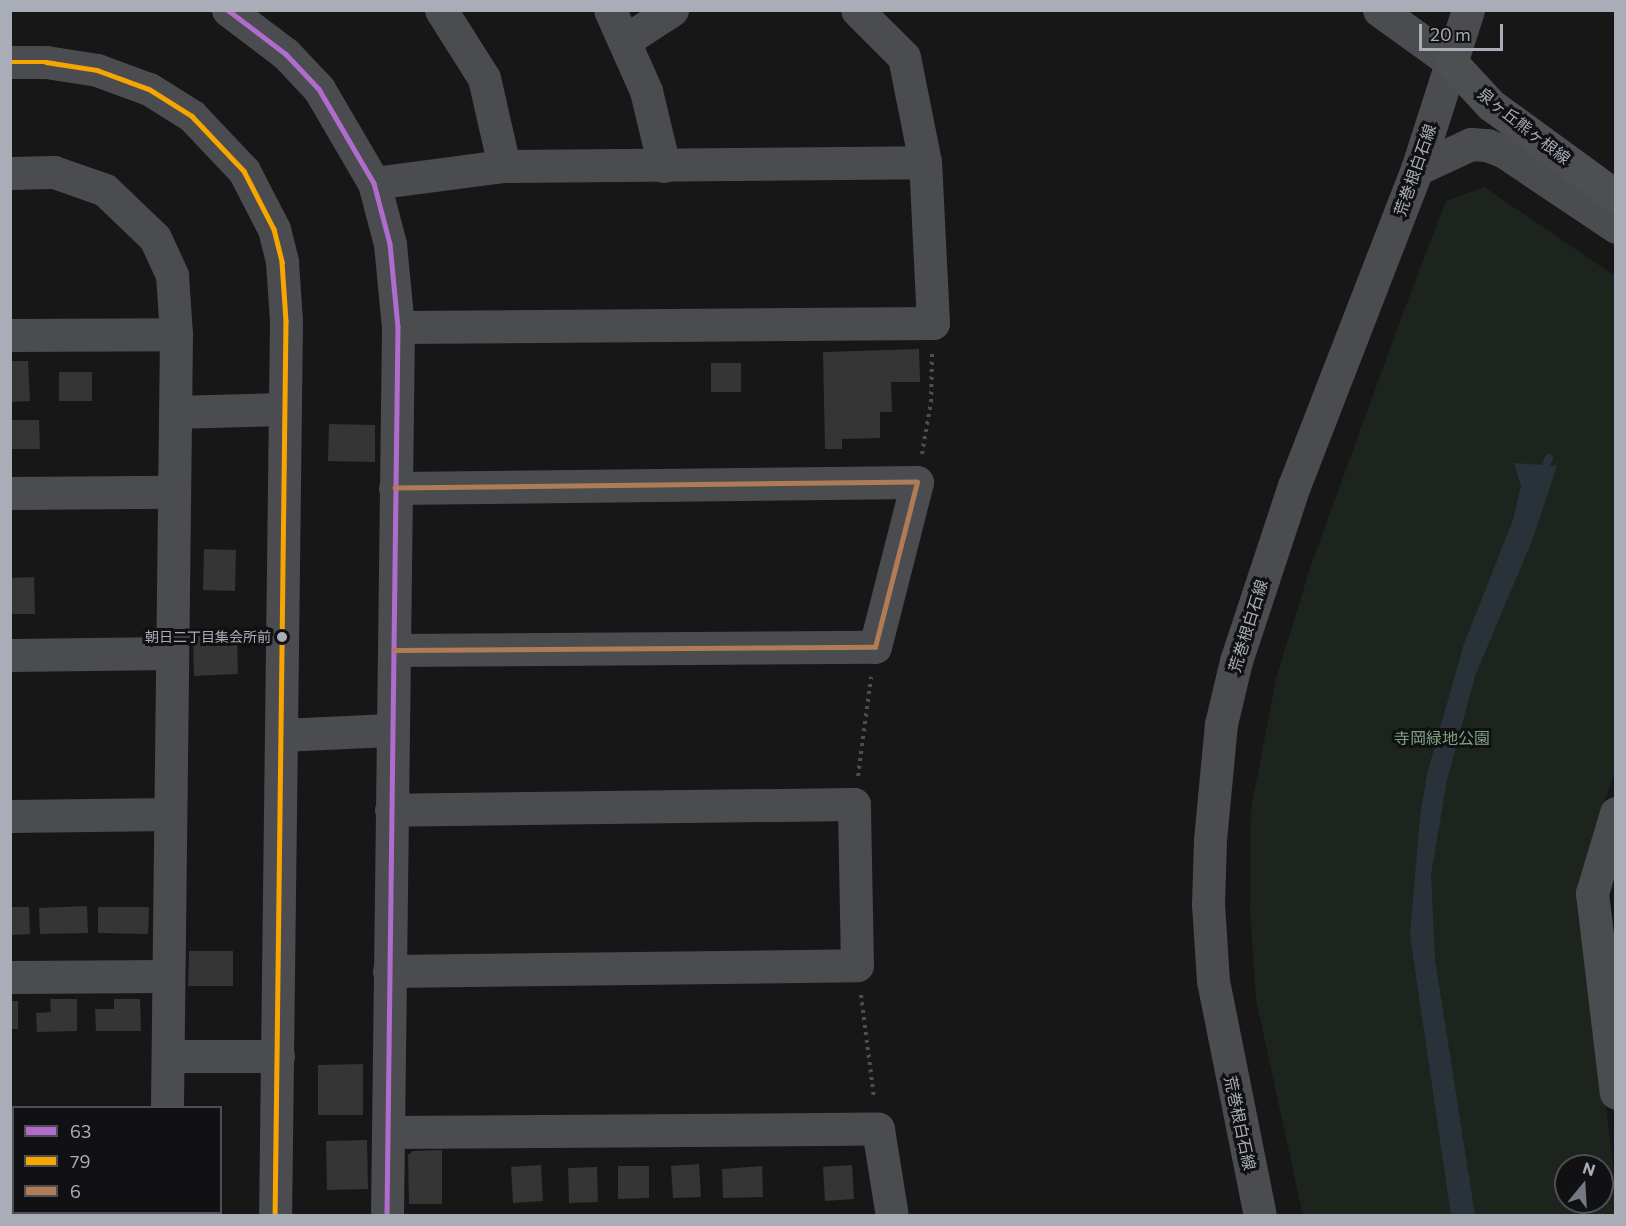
<!DOCTYPE html>
<html>
<head>
<meta charset="utf-8">
<style>
	body { margin:0 }
	#map { position:relative; width:1626px; height:1226px; overflow:hidden; background:#171717; font-family:Commissioner,"Noto Sans JP",sans-serif }
	div>[style] { position:absolute }
	.green>* { inset:0; background:#1d241e }
	.water>* { inset:0; background:#2a3239 }
	.stream>* { height:8px; margin:-4px; padding:0 4px; transform-origin:4px; border-radius:4px; background:#2a3239 }
	.building>* { inset:0; background:#353536 }
	.path>* { height:4px; margin-top:-2px; transform-origin:0; background:repeating-linear-gradient(90deg,#4d4e52 0 3px,transparent 0 7.5px) }
	.minor>* { height:33px; margin:-16.5px; padding:0 16.5px; transform-origin:16.5px; border-radius:16.5px; background:#4b4c50 }
	.major>* { height:33px; margin:-16.5px; padding:0 16.5px; transform-origin:16.5px; border-radius:16.5px; background:#4d4f52 }
	.bus-1>* { height:4.5px; margin:-2.25px; padding:0 2.25px; transform-origin:2.25px; border-radius:2.25px; background:#b06ccc }
	.bus-2>* { height:4.5px; margin:-2.25px; padding:0 2.25px; transform-origin:2.25px; border-radius:2.25px; background:#f7a600 }
	.bus-3>* { height:4.5px; margin:-2.25px; padding:0 2.25px; transform-origin:2.25px; border-radius:2.25px; background:#b07c57 }
	.dots>* { width:16px; height:16px; translate:-50% -50%; box-sizing:border-box; border:3px solid #111113; border-radius:50% }
	span { translate:-50% -50%; white-space:nowrap; text-align:center; line-height:1.15; -webkit-text-stroke:6px #111113; paint-order:stroke }
	.bus-label { font-size:14px; color:#a8adb8 }
	.right { translate:-100% -50%; text-align:right }
	.street-label { font-size:16px; color:#a8adb8 }
	.park-label { font-size:16px; color:#7fa381 }
	.frame { position:absolute; inset:0; border:12px solid #a8adb8; pointer-events:none }
	.legend { position:absolute; left:12px; top:1106px; width:210px; height:108px; box-sizing:border-box; background:#111113; border:2px solid #4d4f55; margin:0; padding:8px 10px; list-style:none; font-size:18px; color:#a8adb8 }
	.legend li { display:flex; align-items:center; gap:12px; height:30px }
	.legend b { width:30px; border:2px solid #4d4f55 }
	.north { position:absolute; left:1554px; top:1154px; width:60px; height:60px; box-sizing:border-box; background:#111113; border:2px solid #4d4f55; border-radius:50%; rotate:18deg; font-size:16px; font-weight:700; line-height:24px; text-align:center; color:#a8adb8 }
	.north::after { content:''; display:block; margin:auto; width:21px; height:27px; background:#757880; clip-path:polygon(50% 0,100% 100%,50% 72%,0 100%) }
	.scale { position:absolute; left:1419px; top:24px; width:84px; height:27px; box-sizing:border-box; border:3px solid #a8adb8; border-top:0; padding-left:8px; font-size:18px; line-height:21px; white-space:nowrap; color:#a8adb8; -webkit-text-stroke:4px #111113; paint-order:stroke }
</style>
</head>
<body>
<div id="map">
	<div class="green">
		<i style="clip-path:polygon(evenodd,1484px 187px,1615px 276px,1615px 772px,1602px 809px,1581px 894px,1615px 1184px,1615px 1215px,1303px 1216px,1256px 1000px,1250px 910px,1251px 809px,1276px 679px,1311px 565px,1403px 313px,1446px 201px,1484px 187px,1566px 1166px,1602px 1166px,1602px 1202px,1566px 1202px,1566px 1166px)"></i>
	</div>
	<div class="water">
		<i style="clip-path:polygon(1514px 463px,1557px 466px,1533px 538px,1475px 676px,1447px 780px,1431px 874px,1435px 960px,1475px 1215px,1451px 1215px,1410px 935px,1420px 817px,1427px 774px,1464px 644px,1513px 520px,1521px 486px)"></i>
	</div>
	<div class="stream">
		<i style="left:1542px;top:474px;width:17px;rotate:-66deg"></i>
	</div>
	<div class="building">
		<i style="clip-path:polygon(919px 349px,920px 382px,891px 382px,892px 412px,880px 412px,880px 438px,842px 439px,842px 449px,825px 449px,823px 352px)"></i>
		<i style="clip-path:polygon(10px 361px,28px 361px,30px 401px,10px 402px)"></i>
		<i style="clip-path:polygon(711px 363px,741px 363px,741px 392px,711px 392px)"></i>
		<i style="clip-path:polygon(59px 372px,92px 372px,92px 401px,59px 401px)"></i>
		<i style="clip-path:polygon(10px 420px,39px 420px,40px 449px,10px 449px)"></i>
		<i style="clip-path:polygon(329px 424px,375px 425px,375px 462px,328px 461px)"></i>
		<i style="clip-path:polygon(204px 549px,236px 550px,235px 591px,203px 590px)"></i>
		<i style="clip-path:polygon(34px 577px,35px 614px,10px 614px,10px 578px)"></i>
		<i style="clip-path:polygon(237px 635px,238px 674px,194px 676px,193px 636px)"></i>
		<i style="clip-path:polygon(87px 906px,88px 933px,40px 934px,39px 908px)"></i>
		<i style="clip-path:polygon(10px 907px,29px 907px,30px 934px,10px 935px)"></i>
		<i style="clip-path:polygon(98px 907px,149px 907px,148px 934px,98px 933px)"></i>
		<i style="clip-path:polygon(189px 951px,233px 951px,233px 986px,188px 986px)"></i>
		<i style="clip-path:polygon(50px 999px,77px 999px,77px 1031px,37px 1032px,36px 1013px,51px 1012px)"></i>
		<i style="clip-path:polygon(114px 999px,140px 999px,141px 1031px,96px 1031px,95px 1009px,114px 1009px)"></i>
		<i style="clip-path:polygon(10px 1001px,18px 1001px,18px 1029px,10px 1029px)"></i>
		<i style="clip-path:polygon(363px 1064px,363px 1115px,318px 1115px,318px 1065px)"></i>
		<i style="clip-path:polygon(367px 1140px,368px 1189px,327px 1190px,326px 1141px)"></i>
		<i style="clip-path:polygon(442px 1150px,442px 1204px,409px 1204px,408px 1155px,413px 1151px)"></i>
		<i style="clip-path:polygon(699px 1164px,701px 1197px,673px 1198px,671px 1166px)"></i>
		<i style="clip-path:polygon(541px 1165px,543px 1201px,513px 1203px,511px 1167px)"></i>
		<i style="clip-path:polygon(852px 1165px,854px 1199px,825px 1201px,823px 1167px)"></i>
		<i style="clip-path:polygon(618px 1166px,649px 1166px,649px 1198px,618px 1199px)"></i>
		<i style="clip-path:polygon(762px 1166px,763px 1197px,723px 1198px,722px 1169px)"></i>
		<i style="clip-path:polygon(597px 1167px,598px 1202px,569px 1203px,568px 1168px)"></i>
	</div>
	<div class="path">
		<i style="left:922px;top:454px;width:53px;rotate:-80.2deg"></i>
		<i style="left:931px;top:402px;width:48px;rotate:-88.8deg"></i>
		<i style="left:858px;top:776px;width:100px;rotate:-82.5deg"></i>
		<i style="left:861px;top:995px;width:104px;rotate:82.8deg"></i>
	</div>
	<div class="minor">
		<i style="left:228px;top:10px;width:73px;rotate:37.2deg"></i>
		<i style="left:286px;top:54px;width:48px;rotate:46.7deg"></i>
		<i style="left:319px;top:89px;width:109px;rotate:59.7deg"></i>
		<i style="left:374px;top:183px;width:63px;rotate:75.3deg"></i>
		<i style="left:390px;top:244px;width:83px;rotate:84.5deg"></i>
		<i style="left:398px;top:327px;width:889px;rotate:90.71deg"></i>
		<i style="left:441px;top:10px;width:80px;rotate:57.7deg"></i>
		<i style="left:484px;top:78px;width:90px;rotate:77.2deg"></i>
		<i style="left:610px;top:10px;width:89px;rotate:66deg"></i>
		<i style="left:646px;top:91px;width:77px;rotate:76.5deg"></i>
		<i style="left:1379px;top:10px;width:89px;rotate:35.8deg"></i>
		<i style="left:626px;top:40px;width:55px;rotate:-33.1deg"></i>
		<i style="left:10px;top:62px;width:36px"></i>
		<i style="left:46px;top:62px;width:52px;rotate:8.9deg"></i>
		<i style="left:97px;top:70px;width:55px;rotate:20.1deg"></i>
		<i style="left:149px;top:89px;width:51px;rotate:32.1deg"></i>
		<i style="left:192px;top:116px;width:76px;rotate:46.6deg"></i>
		<i style="left:244px;top:171px;width:65px;rotate:62.7deg"></i>
		<i style="left:274px;top:229px;width:34px;rotate:76deg"></i>
		<i style="left:282px;top:262px;width:59px;rotate:86.1deg"></i>
		<i style="left:286px;top:321px;width:895px;rotate:90.7deg"></i>
		<i style="left:1417px;top:169px;width:60px;rotate:-24.8deg"></i>
		<i style="left:1471px;top:144px;width:16px;rotate:4deg"></i>
		<i style="left:1487px;top:145px;width:17px;rotate:21deg"></i>
		<i style="left:1503px;top:151px;width:136px;rotate:33.9deg"></i>
		<i style="left:10px;top:173px;width:44px;rotate:-1.3deg"></i>
		<i style="left:54px;top:172px;width:54px;rotate:19.4deg"></i>
		<i style="left:105px;top:190px;width:69px;rotate:43.8deg"></i>
		<i style="left:155px;top:238px;width:41px;rotate:65.3deg"></i>
		<i style="left:172px;top:275px;width:59px;rotate:86.1deg"></i>
		<i style="left:176px;top:334px;width:774px;rotate:90.67deg"></i>
		<i style="left:374px;top:183px;width:131px;rotate:-7.5deg"></i>
		<i style="left:504px;top:166px;width:421px;rotate:-0.5deg"></i>
		<i style="left:398px;top:327px;width:535px;rotate:-0.43deg"></i>
		<i style="left:933px;top:323px;width:161px;rotate:-92.8deg"></i>
		<i style="left:925px;top:162px;width:107px;rotate:-101.3deg"></i>
		<i style="left:904px;top:57px;width:66px;rotate:-135deg"></i>
		<i style="left:10px;top:335px;width:166px;rotate:-0.3deg"></i>
		<i style="left:175px;top:412px;width:109px;rotate:-1.6deg"></i>
		<i style="left:10px;top:493px;width:163px;rotate:-0.4deg"></i>
		<i style="left:394px;top:650px;width:481px;rotate:-0.4deg"></i>
		<i style="left:875px;top:647px;width:170px;rotate:-75.7deg"></i>
		<i style="left:917px;top:482px;width:522px;rotate:179.34deg"></i>
		<i style="left:10px;top:655px;width:162px;rotate:-0.7deg"></i>
		<i style="left:281px;top:735px;width:109px;rotate:-2.6deg"></i>
		<i style="left:1616px;top:813px;width:84px;rotate:106.7deg"></i>
		<i style="left:1592px;top:893px;width:201px;rotate:83.2deg"></i>
		<i style="left:10px;top:816px;width:160px;rotate:-0.7deg"></i>
		<i style="left:389px;top:971px;width:468px;rotate:-0.7deg"></i>
		<i style="left:857px;top:965px;width:161px;rotate:-91.1deg"></i>
		<i style="left:854px;top:804px;width:463px;rotate:179.3deg"></i>
		<i style="left:10px;top:977px;width:158px;rotate:-0.4deg"></i>
		<i style="left:169px;top:1056px;width:109px"></i>
		<i style="left:389px;top:1132px;width:489px;rotate:-0.4deg"></i>
		<i style="left:878px;top:1129px;width:88px;rotate:80.9deg"></i>
		<i style="left:10px;top:1137px;width:4px"></i>
		<i style="left:166px;top:1216px;width:4px;rotate:-90deg"></i>
		<i style="left:1260px;top:1216px;width:240px;rotate:-101.3deg"></i>
		<i style="left:1213px;top:981px;width:77px;rotate:-93.7deg"></i>
		<i style="left:1208px;top:904px;width:64px;rotate:-88.2deg"></i>
		<i style="left:1210px;top:840px;width:117px;rotate:-84.6deg"></i>
		<i style="left:1221px;top:724px;width:65px;rotate:-76.6deg"></i>
		<i style="left:1236px;top:661px;width:184px;rotate:-71.7deg"></i>
		<i style="left:1294px;top:486px;width:340px;rotate:-68.8deg"></i>
		<i style="left:1417px;top:169px;width:167px;rotate:-72.2deg"></i>
	</div>
	<div class="major">
		<i style="left:1451px;top:62px;width:59px;rotate:47.1deg"></i>
		<i style="left:1491px;top:105px;width:155px;rotate:36.1deg"></i>
	</div>
	<div class="bus-1">
		<i style="left:228px;top:10px;width:73px;rotate:37.2deg"></i>
		<i style="left:286px;top:54px;width:48px;rotate:46.7deg"></i>
		<i style="left:319px;top:89px;width:109px;rotate:59.7deg"></i>
		<i style="left:374px;top:183px;width:63px;rotate:75.3deg"></i>
		<i style="left:390px;top:244px;width:83px;rotate:84.5deg"></i>
		<i style="left:398px;top:327px;width:889px;rotate:90.71deg"></i>
	</div>
	<div class="bus-2">
		<i style="left:10px;top:62px;width:36px"></i>
		<i style="left:46px;top:62px;width:52px;rotate:8.9deg"></i>
		<i style="left:97px;top:70px;width:55px;rotate:20.1deg"></i>
		<i style="left:149px;top:89px;width:51px;rotate:32.1deg"></i>
		<i style="left:192px;top:116px;width:76px;rotate:46.6deg"></i>
		<i style="left:244px;top:171px;width:65px;rotate:62.7deg"></i>
		<i style="left:274px;top:229px;width:34px;rotate:76deg"></i>
		<i style="left:282px;top:262px;width:59px;rotate:86.1deg"></i>
		<i style="left:286px;top:321px;width:895px;rotate:90.7deg"></i>
	</div>
	<div class="bus-3">
		<i style="left:394px;top:650px;width:481px;rotate:-0.4deg"></i>
		<i style="left:875px;top:647px;width:170px;rotate:-75.7deg"></i>
		<i style="left:917px;top:482px;width:522px;rotate:179.34deg"></i>
	</div>
	<div class="dots">
		<i style="left:282px;top:637px;background:#a8adb8"></i>
	</div>
	<div class="bus-label">
		<span class="right" style="left:271px;top:637px">朝日二丁目集会所前</span>
	</div>
	<div class="street-label">
		<span style="left:1524px;top:126px;rotate:38deg">泉ヶ丘熊ヶ根線</span>
		<span style="left:1415px;top:170px;rotate:-71deg">荒巻根白石線</span>
		<span style="left:1248px;top:626px;rotate:-73deg">荒巻根白石線</span>
		<span style="left:1240px;top:1123px;rotate:78deg">荒巻根白石線</span>
	</div>
	<div class="park-label">
		<span style="left:1442px;top:738px">寺岡緑地公園</span>
	</div>
	<div class="frame"></div>
	<ul class="legend">
	<li><b style="height:8px;background:#b06ccc"></b>63</li>
	<li><b style="height:8px;background:#f7a600"></b>79</li>
	<li><b style="height:8px;background:#b07c57"></b>6</li>
	</ul>
	<div class="north">N</div>
	<div class="scale">20 m</div>
</div>
</body>
</html>
